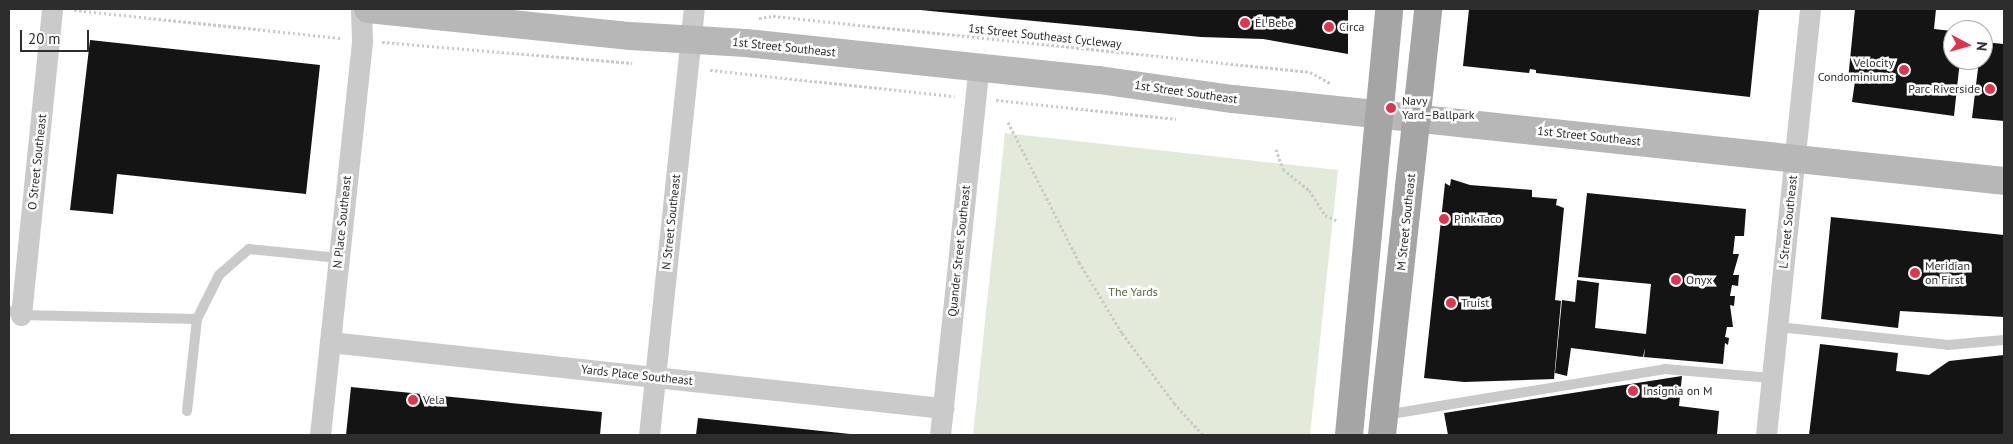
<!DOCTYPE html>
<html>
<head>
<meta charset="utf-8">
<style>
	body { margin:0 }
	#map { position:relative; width:2013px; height:444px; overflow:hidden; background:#fff; font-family:"PT Sans",sans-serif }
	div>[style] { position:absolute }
	.green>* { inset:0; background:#e4eada }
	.building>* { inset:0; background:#141414 }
	.path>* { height:3px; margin-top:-1.5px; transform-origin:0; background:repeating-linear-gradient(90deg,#cacaca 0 2.5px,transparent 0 5px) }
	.lane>* { height:10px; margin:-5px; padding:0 5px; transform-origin:5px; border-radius:5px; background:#cacaca }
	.street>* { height:21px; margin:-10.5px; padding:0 10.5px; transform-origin:10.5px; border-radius:10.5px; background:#cacaca }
	.secondary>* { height:28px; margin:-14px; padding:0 14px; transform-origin:14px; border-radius:14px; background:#b7b7b7 }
	.primary>* { height:28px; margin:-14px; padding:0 14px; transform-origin:14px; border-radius:14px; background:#a5a5a5 }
	.dots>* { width:14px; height:14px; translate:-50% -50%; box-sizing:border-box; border:2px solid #fff; border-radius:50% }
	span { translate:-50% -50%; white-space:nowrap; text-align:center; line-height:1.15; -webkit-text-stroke:5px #fff; paint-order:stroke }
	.poi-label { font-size:12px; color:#2d2d2d }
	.left { translate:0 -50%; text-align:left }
	.right { translate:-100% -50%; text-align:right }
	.street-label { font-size:12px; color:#2d2d2d }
	.park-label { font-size:12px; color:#53663c }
	.frame { position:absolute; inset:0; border:10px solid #2d2d2d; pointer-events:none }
	.north { position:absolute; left:1943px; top:20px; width:50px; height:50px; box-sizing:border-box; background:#fff; border:1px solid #ababab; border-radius:50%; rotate:96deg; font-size:14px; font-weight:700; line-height:20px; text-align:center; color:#2d2d2d }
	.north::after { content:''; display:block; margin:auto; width:18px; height:22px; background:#df344e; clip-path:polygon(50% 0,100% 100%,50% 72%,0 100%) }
	.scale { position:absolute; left:20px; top:30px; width:69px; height:22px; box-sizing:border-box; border:2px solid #2d2d2d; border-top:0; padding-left:6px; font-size:15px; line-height:18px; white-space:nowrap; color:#2d2d2d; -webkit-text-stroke:4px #fff; paint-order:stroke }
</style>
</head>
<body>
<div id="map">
	<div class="green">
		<i style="clip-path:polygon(1005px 133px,1338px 170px,1310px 435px,973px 435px)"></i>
	</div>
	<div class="building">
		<i style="clip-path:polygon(910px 9px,1348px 9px,1348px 54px,1263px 39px,1201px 37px)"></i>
		<i style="clip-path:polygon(1469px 9px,1759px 9px,1750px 97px,1536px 73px,1536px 70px,1530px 69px,1529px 73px,1463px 66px)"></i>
		<i style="clip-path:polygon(1855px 9px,1936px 9px,1934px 29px,1952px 31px,1953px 60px,1960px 60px,1954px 116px,1852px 102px,1855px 81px,1848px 80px)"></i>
		<i style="clip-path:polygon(90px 40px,320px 65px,306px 194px,117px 174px,113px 214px,70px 210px)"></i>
		<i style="clip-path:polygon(1983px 42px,2004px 44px,2004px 121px,1972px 118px,1979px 60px,1983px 60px)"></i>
		<i style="clip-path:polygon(1451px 179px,1470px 185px,1532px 190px,1532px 197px,1557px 199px,1556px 205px,1564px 208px,1555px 300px,1561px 301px,1554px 379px,1464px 382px,1424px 378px,1445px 183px,1450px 186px)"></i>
		<i style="clip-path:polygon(1587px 193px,1746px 209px,1744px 236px,1735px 236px,1733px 254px,1739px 254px,1733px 275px,1739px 275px,1738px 286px,1732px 285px,1730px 296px,1735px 296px,1734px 306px,1730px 305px,1733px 327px,1727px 327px,1725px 337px,1729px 338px,1728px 345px,1725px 343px,1723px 364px,1644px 357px,1645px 348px,1643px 357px,1571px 348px,1567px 376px,1555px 373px,1562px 300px,1575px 302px,1577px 280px,1599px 283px,1595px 328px,1646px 334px,1651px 284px,1578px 277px)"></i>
		<i style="clip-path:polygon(1831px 217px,2004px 235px,2004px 317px,1900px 311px,1898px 328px,1821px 319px)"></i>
		<i style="clip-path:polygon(1820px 344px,1898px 353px,1896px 371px,1929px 375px,1949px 361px,2004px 355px,2004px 435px,1809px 435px)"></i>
		<i style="clip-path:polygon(1682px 376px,1679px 406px,1719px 411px,1717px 435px,1448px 435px,1444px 413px)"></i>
		<i style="clip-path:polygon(351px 387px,602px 412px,600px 435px,346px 435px)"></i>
		<i style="clip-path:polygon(698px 418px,850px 434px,850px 435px,696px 435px)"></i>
	</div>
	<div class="path">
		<i style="left:74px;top:10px;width:268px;rotate:6deg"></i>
		<i style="left:759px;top:18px;width:14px;rotate:-8deg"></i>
		<i style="left:773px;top:16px;width:540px;rotate:5.95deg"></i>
		<i style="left:1310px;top:72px;width:23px;rotate:29deg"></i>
		<i style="left:382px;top:42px;width:251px;rotate:4.8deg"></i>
		<i style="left:710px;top:70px;width:246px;rotate:6.1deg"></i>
		<i style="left:996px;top:100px;width:181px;rotate:6deg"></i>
		<i style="left:1008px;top:122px;width:157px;rotate:63.1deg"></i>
		<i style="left:1079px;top:262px;width:83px;rotate:58.8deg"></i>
		<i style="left:1122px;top:333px;width:87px;rotate:53.4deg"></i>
		<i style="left:1174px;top:403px;width:43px;rotate:47.8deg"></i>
		<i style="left:1276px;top:149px;width:21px;rotate:71deg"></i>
		<i style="left:1283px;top:169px;width:33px;rotate:39deg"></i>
		<i style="left:1309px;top:190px;width:30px;rotate:57deg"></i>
		<i style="left:1325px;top:215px;width:14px;rotate:25deg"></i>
	</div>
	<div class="lane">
		<i style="left:9px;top:311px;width:13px;rotate:18deg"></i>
		<i style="left:21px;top:315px;width:176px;rotate:1.3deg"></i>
		<i style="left:1778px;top:327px;width:171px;rotate:6deg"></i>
		<i style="left:1948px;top:345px;width:56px;rotate:-5.1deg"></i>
		<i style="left:187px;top:411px;width:93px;rotate:-83.8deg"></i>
		<i style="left:197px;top:319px;width:49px;rotate:-63.4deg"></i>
		<i style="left:219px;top:275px;width:40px;rotate:-41deg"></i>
		<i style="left:249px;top:249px;width:90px;rotate:5.7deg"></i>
		<i style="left:1385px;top:415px;width:284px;rotate:-9.3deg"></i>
		<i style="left:1665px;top:369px;width:107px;rotate:4.8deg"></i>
	</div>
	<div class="street">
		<i style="left:21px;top:315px;width:308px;rotate:-84.2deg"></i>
		<i style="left:330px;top:342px;width:617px;rotate:6.15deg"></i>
		<i style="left:320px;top:435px;width:397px;rotate:-83.9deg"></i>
		<i style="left:362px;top:40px;width:31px;rotate:-92deg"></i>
		<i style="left:649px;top:435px;width:428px;rotate:-84deg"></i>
		<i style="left:940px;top:435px;width:370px;rotate:-84deg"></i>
		<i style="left:1766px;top:435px;width:428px;rotate:-84.1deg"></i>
	</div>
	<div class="secondary">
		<i style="left:368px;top:9px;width:264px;rotate:5.9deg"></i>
		<i style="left:631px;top:36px;width:115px;rotate:3.5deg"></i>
		<i style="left:746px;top:43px;width:355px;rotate:6deg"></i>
		<i style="left:1099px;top:80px;width:135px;rotate:8.1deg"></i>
		<i style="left:1233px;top:99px;width:775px;rotate:6.07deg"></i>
	</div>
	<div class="primary">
		<i style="left:1349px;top:435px;width:428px;rotate:-84.6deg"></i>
		<i style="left:1382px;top:435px;width:428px;rotate:-83.8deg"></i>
	</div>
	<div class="dots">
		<i style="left:1245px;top:23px;background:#df344e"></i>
		<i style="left:1329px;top:27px;background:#df344e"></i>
		<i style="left:1904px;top:70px;background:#df344e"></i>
		<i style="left:1990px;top:89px;background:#df344e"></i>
		<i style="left:1391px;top:108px;background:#df344e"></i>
		<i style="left:1444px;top:219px;background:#df344e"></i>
		<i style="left:1915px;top:273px;background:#df344e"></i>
		<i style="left:1676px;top:280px;background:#df344e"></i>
		<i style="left:1451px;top:303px;background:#df344e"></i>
		<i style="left:1633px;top:391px;background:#df344e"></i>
		<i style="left:413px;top:400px;background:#df344e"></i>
	</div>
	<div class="poi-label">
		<span class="left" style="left:1255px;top:23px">Él Bebe</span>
		<span class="left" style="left:1339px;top:27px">Circa</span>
		<span class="right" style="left:1894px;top:70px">Velocity<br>Condominiums</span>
		<span class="right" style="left:1980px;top:89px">Parc Riverside</span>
		<span class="left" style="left:1402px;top:108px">Navy<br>Yard–Ballpark</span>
		<span class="left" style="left:1454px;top:219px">Pink Taco</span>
		<span class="left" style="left:1925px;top:273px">Meridian<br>on First</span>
		<span class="left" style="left:1686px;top:280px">Onyx</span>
		<span class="left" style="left:1461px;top:303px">Truist</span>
		<span class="left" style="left:1643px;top:391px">Insignia on M</span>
		<span class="left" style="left:423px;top:400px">Vela</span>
	</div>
	<div class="street-label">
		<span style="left:1045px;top:36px;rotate:6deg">1st Street Southeast Cycleway</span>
		<span style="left:784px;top:47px;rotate:6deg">1st Street Southeast</span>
		<span style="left:1186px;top:92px;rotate:8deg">1st Street Southeast</span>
		<span style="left:1589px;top:136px;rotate:6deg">1st Street Southeast</span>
		<span style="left:37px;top:162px;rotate:-84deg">O Street Southeast</span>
		<span style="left:342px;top:222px;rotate:-84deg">N Place Southeast</span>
		<span style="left:671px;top:222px;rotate:-84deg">N Street Southeast</span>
		<span style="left:1406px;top:222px;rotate:-84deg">M Street Southeast</span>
		<span style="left:1788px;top:222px;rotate:-84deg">L Street Southeast</span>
		<span style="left:959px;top:251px;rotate:-84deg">Quander Street Southeast</span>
		<span style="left:637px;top:375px;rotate:6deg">Yards Place Southeast</span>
	</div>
	<div class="park-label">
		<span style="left:1133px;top:292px">The Yards</span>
	</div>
	<div class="frame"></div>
	<div class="north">N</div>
	<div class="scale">20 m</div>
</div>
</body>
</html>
